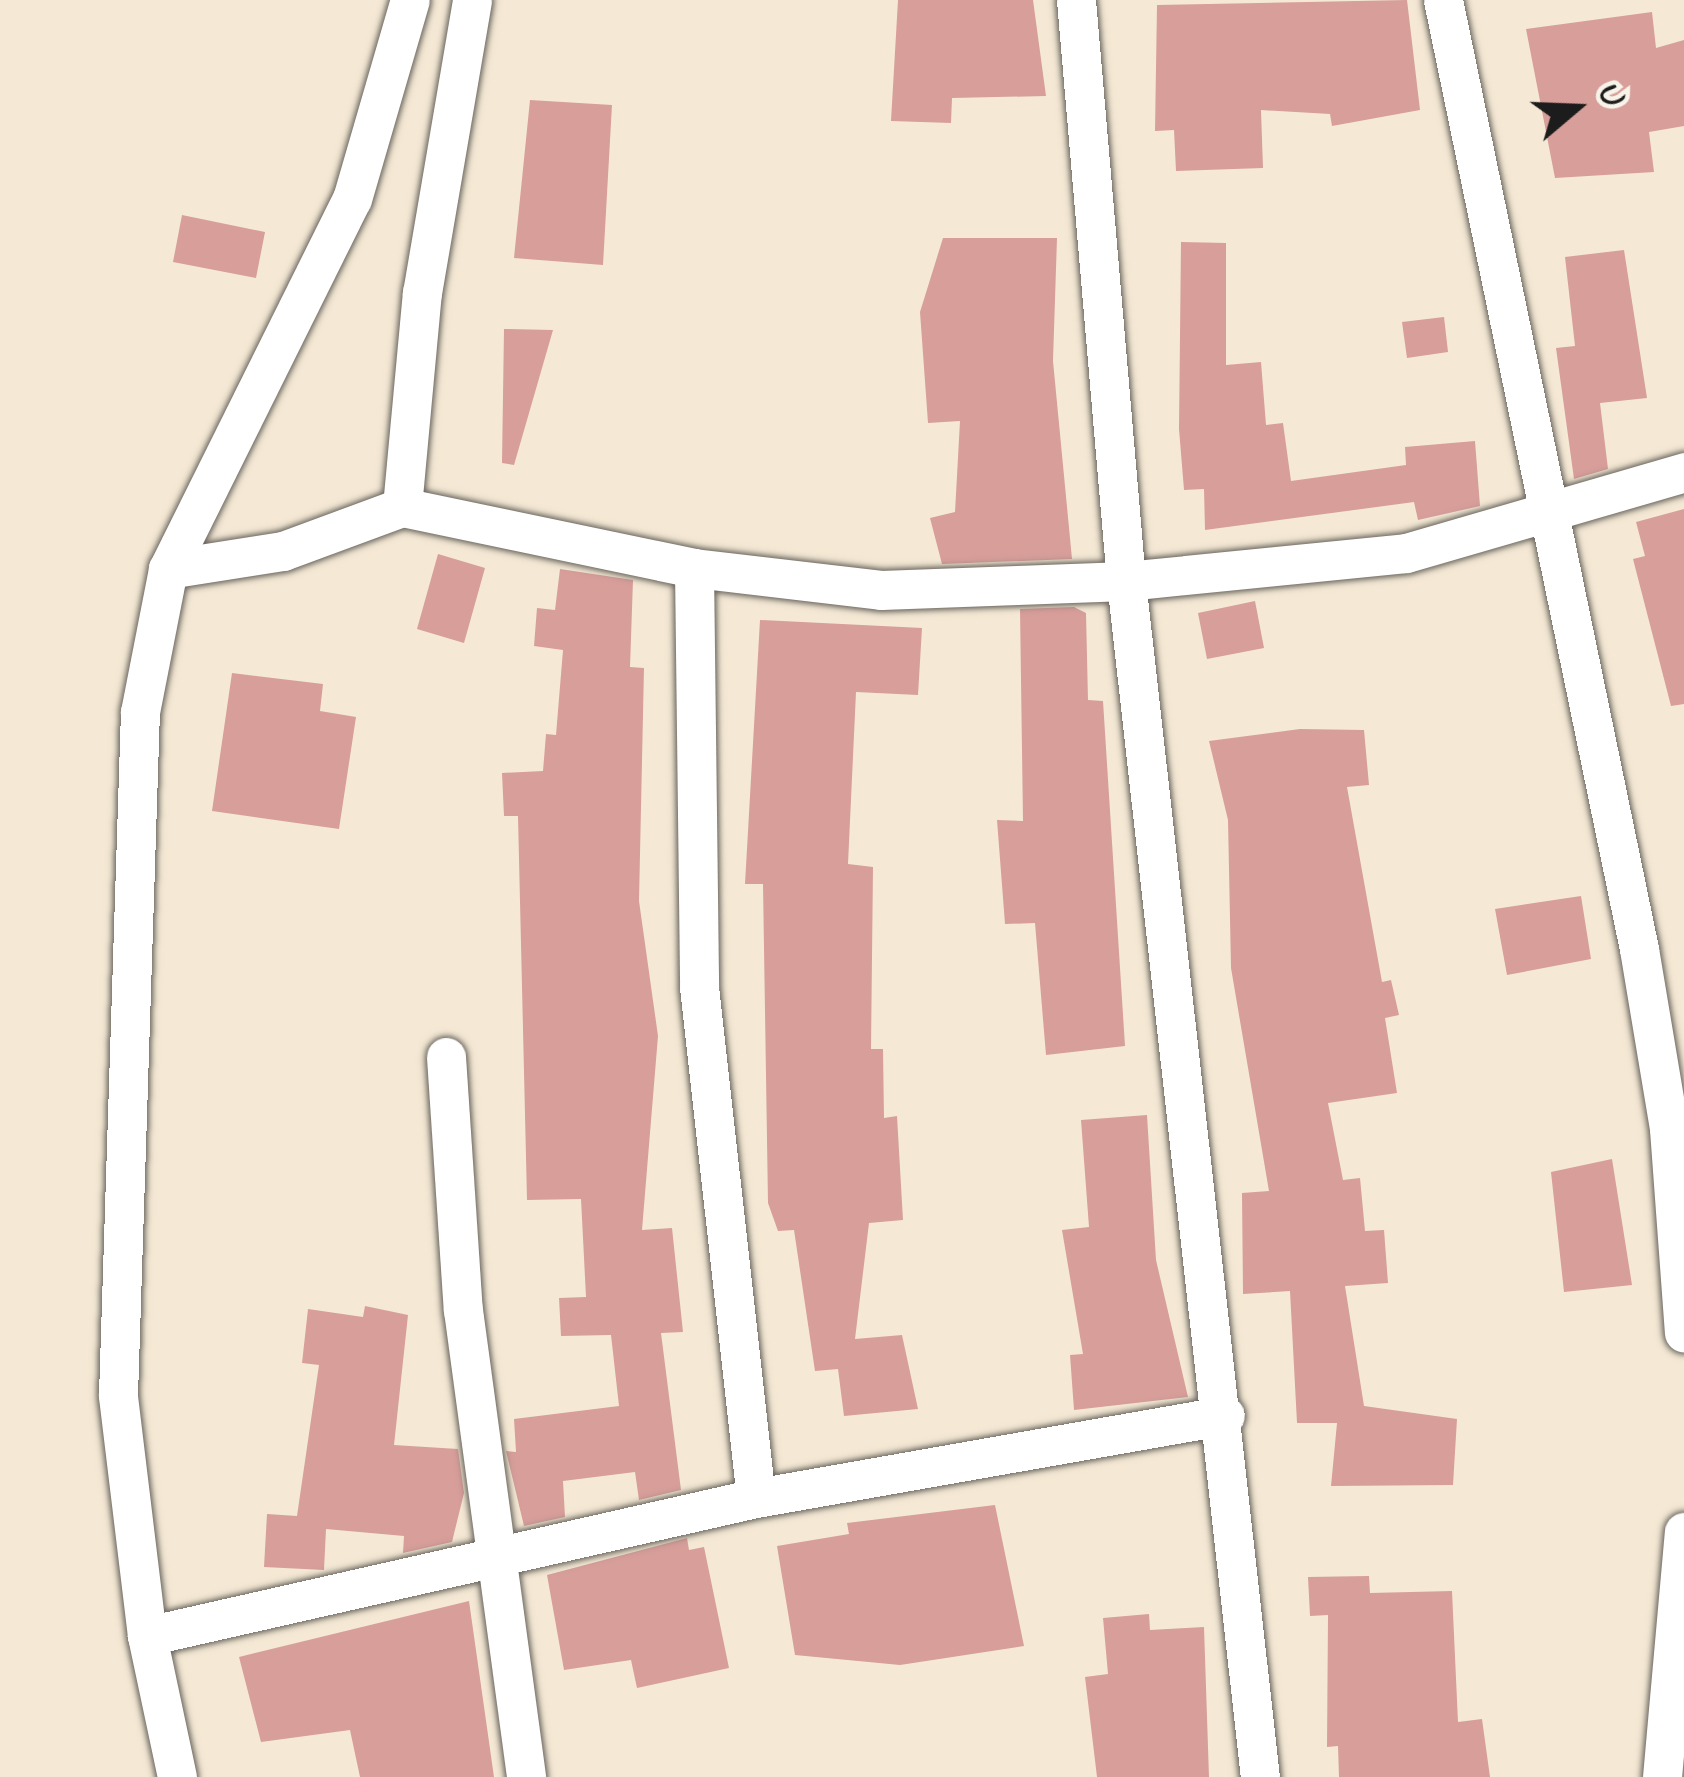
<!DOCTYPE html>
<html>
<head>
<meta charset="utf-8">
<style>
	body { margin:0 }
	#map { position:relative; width:1684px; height:1777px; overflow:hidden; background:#f5e9d5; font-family:Mynerve,sans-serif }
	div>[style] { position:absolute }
	.building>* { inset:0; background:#d79e9a }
	.roads { filter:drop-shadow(0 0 3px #68645d) drop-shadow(0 0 3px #68645d) }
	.minor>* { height:39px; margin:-19.5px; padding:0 19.5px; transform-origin:19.5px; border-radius:19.5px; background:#fff }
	span { translate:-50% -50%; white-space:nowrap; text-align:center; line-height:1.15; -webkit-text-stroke:12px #f7f3e8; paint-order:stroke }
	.north { position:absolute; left:1516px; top:48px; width:120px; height:120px; -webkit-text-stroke:9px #f7f3e8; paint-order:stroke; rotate:71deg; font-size:33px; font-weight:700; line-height:48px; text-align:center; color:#1c1c1c }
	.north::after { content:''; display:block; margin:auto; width:42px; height:54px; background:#1c1c1c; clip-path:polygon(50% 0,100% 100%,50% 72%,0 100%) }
</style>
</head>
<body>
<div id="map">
	<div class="building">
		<i style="clip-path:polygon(898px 0,1033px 0,1046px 96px,952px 98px,951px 123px,891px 121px)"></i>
		<i style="clip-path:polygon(1407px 0,1420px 110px,1332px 126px,1330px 114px,1261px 110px,1263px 168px,1176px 171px,1174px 130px,1155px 131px,1157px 5px)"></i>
		<i style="clip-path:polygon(1652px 12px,1656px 48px,1684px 40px,1684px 126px,1649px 132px,1654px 172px,1555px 178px,1526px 29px)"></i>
		<i style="clip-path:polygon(530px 100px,612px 105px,603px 265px,514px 258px)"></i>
		<i style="clip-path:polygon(182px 215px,265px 232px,256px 278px,173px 262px)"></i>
		<i style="clip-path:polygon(943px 238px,1057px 238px,1053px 361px,1072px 559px,942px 564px,930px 518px,955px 512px,960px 421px,928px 423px,920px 312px)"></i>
		<i style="clip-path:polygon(1181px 242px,1226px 243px,1226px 365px,1261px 362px,1266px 425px,1283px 423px,1291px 481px,1406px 465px,1405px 447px,1475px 441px,1480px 506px,1418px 520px,1414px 502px,1205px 530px,1204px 489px,1184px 490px,1179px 429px)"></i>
		<i style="clip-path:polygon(1624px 250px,1647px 398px,1600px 403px,1608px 469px,1574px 479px,1556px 348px,1575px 346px,1565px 257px)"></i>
		<i style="clip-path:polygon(1444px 317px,1448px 352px,1407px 358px,1402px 322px)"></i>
		<i style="clip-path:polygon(504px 329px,553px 330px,514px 465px,502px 463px)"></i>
		<i style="clip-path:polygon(1684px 509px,1684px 704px,1671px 706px,1633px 559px,1645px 556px,1636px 522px)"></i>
		<i style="clip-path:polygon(438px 554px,485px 568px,464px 643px,417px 629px)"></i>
		<i style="clip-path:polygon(560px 569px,633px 580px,630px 667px,644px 668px,639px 901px,658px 1036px,642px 1230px,672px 1228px,683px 1332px,661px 1333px,681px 1490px,639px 1500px,635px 1472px,563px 1481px,565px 1517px,524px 1526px,506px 1451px,516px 1452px,514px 1419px,619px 1406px,611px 1335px,561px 1336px,559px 1298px,586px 1297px,581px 1199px,527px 1200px,518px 816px,504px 816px,502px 773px,543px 771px,546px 734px,556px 735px,563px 650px,534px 646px,537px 608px,555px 610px)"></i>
		<i style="clip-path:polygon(1255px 601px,1264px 648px,1207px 659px,1198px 613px)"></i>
		<i style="clip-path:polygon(1074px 607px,1086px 613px,1088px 700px,1103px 701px,1125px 1046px,1046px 1055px,1035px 923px,1005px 924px,997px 820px,1023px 821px,1020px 609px)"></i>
		<i style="clip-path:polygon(760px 620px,922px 628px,918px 695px,856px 692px,848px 864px,873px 867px,871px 1049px,883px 1049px,884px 1118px,897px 1116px,903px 1220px,869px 1223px,855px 1339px,902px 1335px,918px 1409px,844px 1416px,838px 1369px,815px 1371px,794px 1230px,778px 1231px,768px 1203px,763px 884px,745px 884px)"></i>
		<i style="clip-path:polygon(232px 673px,323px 684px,320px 711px,356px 717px,339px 829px,212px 811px)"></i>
		<i style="clip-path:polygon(1300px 729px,1364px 730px,1369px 785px,1347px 787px,1382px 982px,1391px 980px,1399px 1015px,1385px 1018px,1397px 1093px,1328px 1103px,1343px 1180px,1360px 1178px,1365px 1231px,1384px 1230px,1388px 1283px,1345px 1286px,1364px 1406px,1457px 1419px,1453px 1485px,1331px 1486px,1337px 1423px,1297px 1423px,1290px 1291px,1243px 1294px,1242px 1193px,1269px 1191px,1231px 968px,1228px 820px,1209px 741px)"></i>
		<i style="clip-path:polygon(1581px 896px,1591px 959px,1507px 975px,1495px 909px)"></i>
		<i style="clip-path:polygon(1147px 1115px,1156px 1260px,1188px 1397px,1074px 1410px,1070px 1355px,1083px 1354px,1062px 1230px,1089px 1227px,1081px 1120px)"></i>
		<i style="clip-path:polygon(1612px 1159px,1632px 1285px,1564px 1292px,1551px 1172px)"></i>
		<i style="clip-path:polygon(365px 1306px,408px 1315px,394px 1445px,458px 1449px,464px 1493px,452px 1542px,403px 1553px,404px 1536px,326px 1529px,324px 1570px,264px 1567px,267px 1514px,297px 1516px,319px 1365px,302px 1363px,308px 1309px,363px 1317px)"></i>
		<i style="clip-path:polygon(995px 1505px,1024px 1646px,900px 1665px,795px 1655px,777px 1546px,849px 1534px,847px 1523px)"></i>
		<i style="clip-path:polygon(687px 1538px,689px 1550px,704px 1547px,729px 1668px,637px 1688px,631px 1660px,564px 1670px,547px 1575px)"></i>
		<i style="clip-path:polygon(1369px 1576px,1370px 1593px,1452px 1591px,1458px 1722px,1482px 1719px,1490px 1777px,1339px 1777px,1338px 1746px,1327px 1747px,1328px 1615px,1310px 1616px,1308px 1577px)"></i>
		<i style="clip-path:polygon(469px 1601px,494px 1777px,360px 1777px,350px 1730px,261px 1742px,239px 1657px)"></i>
		<i style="clip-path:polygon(1149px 1614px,1150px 1630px,1204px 1627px,1209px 1777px,1097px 1777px,1085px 1677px,1108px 1674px,1103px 1618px)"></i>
	</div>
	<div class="roads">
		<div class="minor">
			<i style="left:1076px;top:0;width:583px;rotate:85.08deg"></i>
			<i style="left:1126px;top:581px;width:1203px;rotate:83.61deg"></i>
			<i style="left:1443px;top:0;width:969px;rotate:78.33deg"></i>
			<i style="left:1639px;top:949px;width:182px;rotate:80.5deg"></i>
			<i style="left:1669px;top:1129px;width:204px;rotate:85.8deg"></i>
			<i style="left:402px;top:507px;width:215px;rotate:-84.7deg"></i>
			<i style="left:422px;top:293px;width:297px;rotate:-80.3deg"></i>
			<i style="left:694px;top:568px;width:419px;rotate:89.3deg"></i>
			<i style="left:699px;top:987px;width:514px;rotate:83.64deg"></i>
			<i style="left:168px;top:569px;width:116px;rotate:-8.9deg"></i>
			<i style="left:283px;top:551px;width:127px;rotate:-20.3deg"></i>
			<i style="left:402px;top:507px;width:298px;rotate:11.8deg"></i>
			<i style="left:694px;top:568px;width:188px;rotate:6.7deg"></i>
			<i style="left:881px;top:590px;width:245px;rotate:-2.1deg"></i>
			<i style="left:1126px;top:581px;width:281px;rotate:-5.7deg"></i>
			<i style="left:1406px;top:553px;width:290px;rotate:-16.2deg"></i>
			<i style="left:446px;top:1057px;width:254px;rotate:86.2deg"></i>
			<i style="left:463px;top:1310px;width:471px;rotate:82.3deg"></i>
			<i style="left:147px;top:1636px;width:624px;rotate:-12.77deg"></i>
			<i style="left:756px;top:1498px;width:476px;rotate:-10deg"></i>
			<i style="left:177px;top:1777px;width:144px;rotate:-102deg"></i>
			<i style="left:147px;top:1636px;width:243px;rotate:-96.9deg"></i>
			<i style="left:118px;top:1395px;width:683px;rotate:-88.16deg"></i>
			<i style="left:140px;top:712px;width:146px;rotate:-78.9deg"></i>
			<i style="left:168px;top:569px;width:413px;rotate:-63.6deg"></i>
			<i style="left:352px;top:199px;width:207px;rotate:-73.8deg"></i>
			<i style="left:1662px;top:1777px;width:246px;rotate:-84.9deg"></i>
		</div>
	</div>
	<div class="north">U</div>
</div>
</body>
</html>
